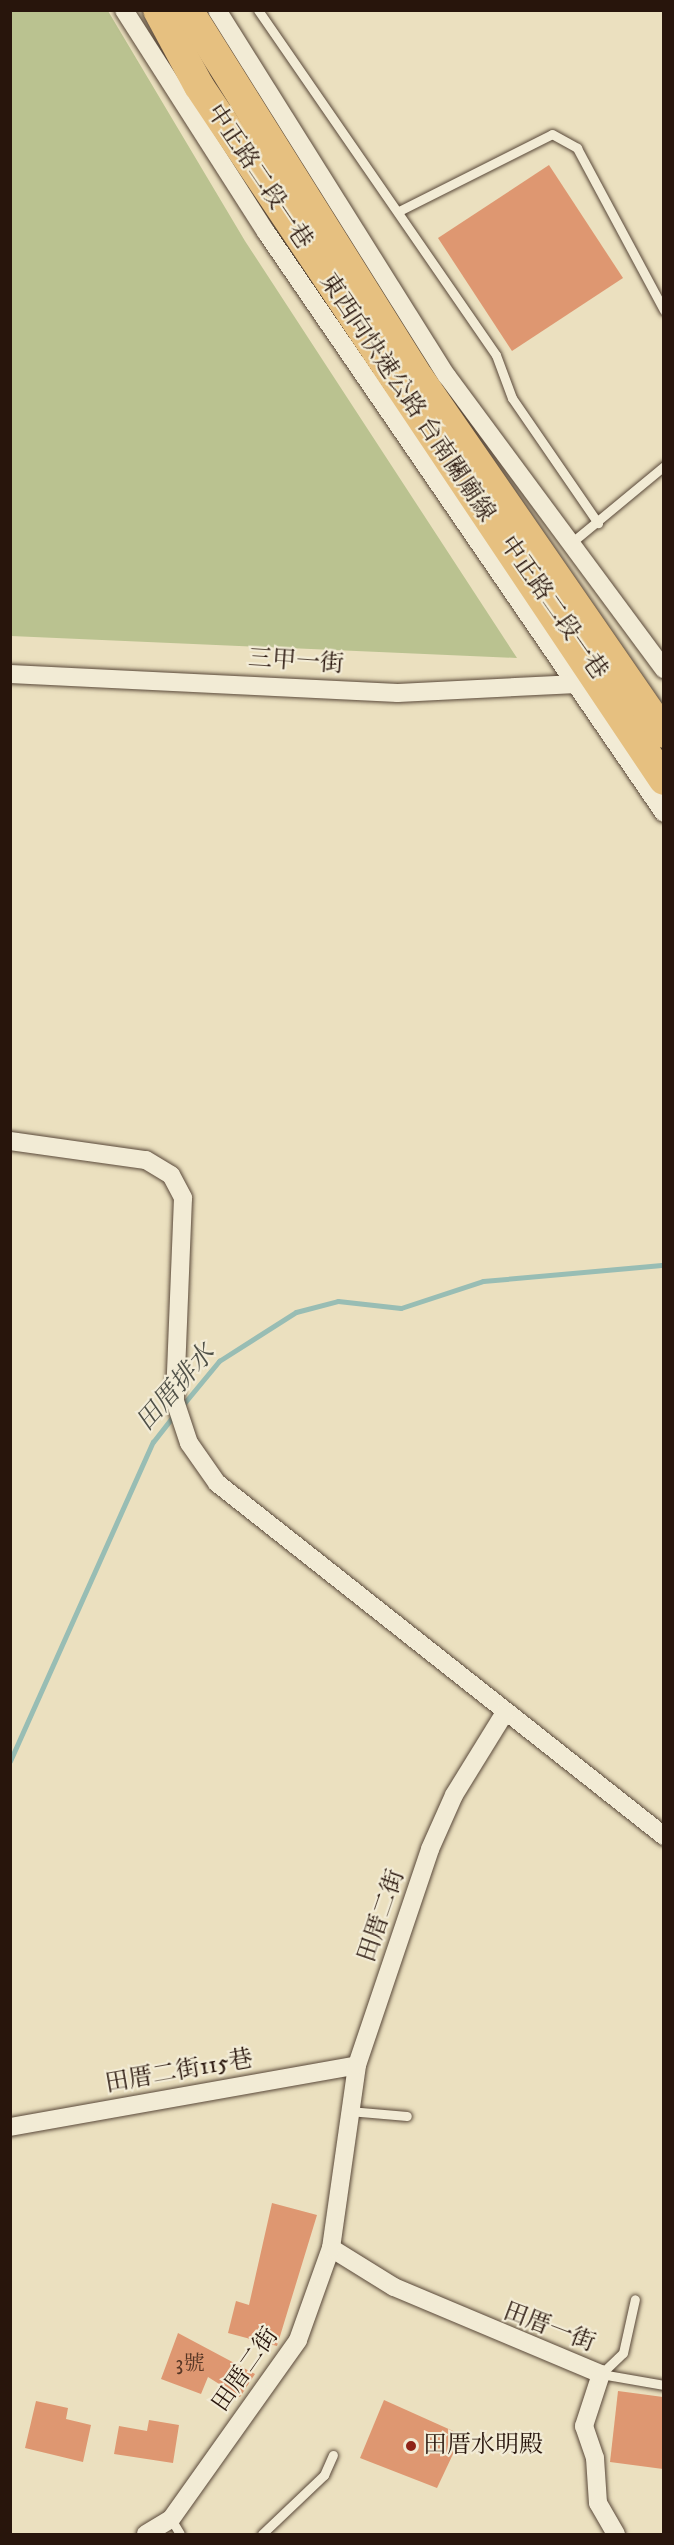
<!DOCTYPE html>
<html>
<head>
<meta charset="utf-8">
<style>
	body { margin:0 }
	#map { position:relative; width:674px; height:2545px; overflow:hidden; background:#ebe0bf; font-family:"IM FELL DW Pica","Noto Serif TC",serif }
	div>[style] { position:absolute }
	.green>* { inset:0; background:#bac290 }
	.stream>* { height:5px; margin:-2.5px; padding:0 2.5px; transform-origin:2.5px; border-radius:2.5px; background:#98bdb4 }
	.building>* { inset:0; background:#de9771 }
	.roads { filter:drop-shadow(0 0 2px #594839) drop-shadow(0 0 2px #594839) }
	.service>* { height:9px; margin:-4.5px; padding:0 4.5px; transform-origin:4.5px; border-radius:4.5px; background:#f2ebd5 }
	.minor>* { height:18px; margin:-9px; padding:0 9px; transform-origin:9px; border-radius:9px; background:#f2ebd5 }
	.trunk>* { height:30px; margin:-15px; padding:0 15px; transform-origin:15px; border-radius:15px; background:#e6c080 }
	.dots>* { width:16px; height:16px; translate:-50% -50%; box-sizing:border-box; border:3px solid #f2ebd5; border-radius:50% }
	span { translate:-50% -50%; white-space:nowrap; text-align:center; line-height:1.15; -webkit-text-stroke:4.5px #f2ebd5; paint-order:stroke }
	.number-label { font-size:21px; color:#563625 }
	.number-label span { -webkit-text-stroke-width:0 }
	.street-label { font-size:24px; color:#28150c }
	.poi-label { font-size:24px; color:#28150c }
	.left { translate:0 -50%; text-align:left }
	.water-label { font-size:26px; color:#4f5047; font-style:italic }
	.frame { position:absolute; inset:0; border:12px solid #28150c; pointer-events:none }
</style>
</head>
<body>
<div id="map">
	<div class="green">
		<i style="clip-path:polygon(11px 10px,108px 11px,245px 241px,517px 658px,11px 636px)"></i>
	</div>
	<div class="stream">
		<i style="left:181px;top:1407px;width:60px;rotate:-50.4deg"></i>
		<i style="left:219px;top:1361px;width:91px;rotate:-32.5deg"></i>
		<i style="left:296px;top:1312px;width:43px;rotate:-14.7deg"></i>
		<i style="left:338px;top:1301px;width:63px;rotate:6.3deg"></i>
		<i style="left:401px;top:1308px;width:86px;rotate:-18.2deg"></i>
		<i style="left:483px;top:1281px;width:182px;rotate:-5.1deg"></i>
		<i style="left:10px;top:1761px;width:350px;rotate:-65.9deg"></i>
		<i style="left:153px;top:1442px;width:36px;rotate:-52deg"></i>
	</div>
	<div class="building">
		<i style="clip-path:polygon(549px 165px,623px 278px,512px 351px,438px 238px)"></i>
		<i style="clip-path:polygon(272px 2203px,317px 2215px,277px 2346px,228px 2333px,236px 2301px,249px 2305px)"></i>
		<i style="clip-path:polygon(178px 2333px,255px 2374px,240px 2397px,208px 2377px,201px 2394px,161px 2379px)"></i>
		<i style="clip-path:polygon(618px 2391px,663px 2397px,663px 2469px,610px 2462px)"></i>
		<i style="clip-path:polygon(384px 2400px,462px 2435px,437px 2488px,360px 2458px)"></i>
		<i style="clip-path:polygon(36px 2401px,68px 2408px,66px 2419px,91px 2425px,83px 2462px,25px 2448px)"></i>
		<i style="clip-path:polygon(149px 2420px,179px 2425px,173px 2463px,114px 2454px,119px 2426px,147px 2431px)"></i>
	</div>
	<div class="roads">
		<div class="service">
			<i style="left:258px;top:10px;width:419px;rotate:55.4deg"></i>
			<i style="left:496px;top:355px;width:46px;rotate:69.6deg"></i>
			<i style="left:512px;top:398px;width:152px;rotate:55.5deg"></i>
			<i style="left:399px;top:211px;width:171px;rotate:-26.7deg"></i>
			<i style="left:552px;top:134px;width:29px;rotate:29deg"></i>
			<i style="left:577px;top:148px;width:184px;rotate:61.8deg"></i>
			<i style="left:571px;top:543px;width:121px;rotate:-39.6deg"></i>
			<i style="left:349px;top:2111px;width:58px;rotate:4.9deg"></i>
			<i style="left:601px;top:2374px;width:30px;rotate:-44deg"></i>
			<i style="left:623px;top:2353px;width:55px;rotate:-77.5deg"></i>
			<i style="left:601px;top:2374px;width:64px;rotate:9.9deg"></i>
			<i style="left:171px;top:2519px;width:17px;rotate:59deg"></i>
			<i style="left:262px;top:2534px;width:86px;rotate:-43.6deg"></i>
			<i style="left:324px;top:2475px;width:22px;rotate:-66deg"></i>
		</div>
		<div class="minor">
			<i style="left:124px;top:10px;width:264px;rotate:57.4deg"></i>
			<i style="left:266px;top:232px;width:704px;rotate:55.59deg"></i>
			<i style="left:217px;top:10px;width:432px;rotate:57.9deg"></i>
			<i style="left:447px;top:376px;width:365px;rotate:53.5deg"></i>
			<i style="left:10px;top:674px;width:388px;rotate:2.8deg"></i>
			<i style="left:398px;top:693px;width:179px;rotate:-2.9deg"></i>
			<i style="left:10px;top:1141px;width:137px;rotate:8deg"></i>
			<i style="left:146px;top:1160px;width:29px;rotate:31deg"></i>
			<i style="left:171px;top:1175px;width:26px;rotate:62deg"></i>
			<i style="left:183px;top:1198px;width:203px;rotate:92.3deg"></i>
			<i style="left:175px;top:1401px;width:44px;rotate:71.6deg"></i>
			<i style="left:189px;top:1443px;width:49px;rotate:55deg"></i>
			<i style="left:217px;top:1483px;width:570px;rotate:38.3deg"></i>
			<i style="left:10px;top:2127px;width:352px;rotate:-10.1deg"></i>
			<i style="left:331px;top:2248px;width:74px;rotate:31.8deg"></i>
			<i style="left:394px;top:2287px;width:225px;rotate:22.8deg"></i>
			<i style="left:601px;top:2374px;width:55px;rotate:108.1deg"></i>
			<i style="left:584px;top:2426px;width:34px;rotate:71deg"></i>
			<i style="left:595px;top:2458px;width:45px;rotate:86.2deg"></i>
			<i style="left:598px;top:2503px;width:36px;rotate:60deg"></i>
			<i style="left:146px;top:2534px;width:29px;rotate:-31deg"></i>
			<i style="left:171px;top:2519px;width:219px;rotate:-54.6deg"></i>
			<i style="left:298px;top:2340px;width:98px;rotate:-70.3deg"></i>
			<i style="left:331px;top:2248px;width:185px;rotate:-81.9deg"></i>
			<i style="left:357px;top:2065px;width:228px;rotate:-71.3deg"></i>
			<i style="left:430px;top:1849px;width:59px;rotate:-66deg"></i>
			<i style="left:454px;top:1795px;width:95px;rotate:-58.3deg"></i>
		</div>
		<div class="trunk">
			<i style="left:158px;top:10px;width:86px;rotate:61.7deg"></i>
			<i style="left:199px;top:86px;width:835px;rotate:56.18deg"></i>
			<i style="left:188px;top:10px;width:434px;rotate:57.9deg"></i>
			<i style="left:419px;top:378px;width:431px;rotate:55.4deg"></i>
		</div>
	</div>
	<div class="dots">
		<i style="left:411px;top:2446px;background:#8f2418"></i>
	</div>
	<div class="number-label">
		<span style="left:190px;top:2364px">3號</span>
	</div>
	<div class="street-label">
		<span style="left:259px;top:177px;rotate:56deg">中正路二段一巷</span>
		<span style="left:407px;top:398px;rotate:56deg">東西向快速公路 台南關廟線</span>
		<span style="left:553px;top:608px;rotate:55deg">中正路二段一巷</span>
		<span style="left:296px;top:662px;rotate:4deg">三甲一街</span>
		<span style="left:382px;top:1916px;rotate:-71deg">田厝二街</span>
		<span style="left:179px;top:2072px;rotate:-10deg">田厝二街115巷</span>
		<span style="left:549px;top:2328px;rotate:21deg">田厝一街</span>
		<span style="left:246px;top:2370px;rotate:-55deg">田厝二街</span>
	</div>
	<div class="poi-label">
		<span class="left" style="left:423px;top:2446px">田厝水明殿</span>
	</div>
	<div class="water-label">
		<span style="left:176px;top:1388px;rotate:-49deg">田厝排水</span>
	</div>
	<div class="frame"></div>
</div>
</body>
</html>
